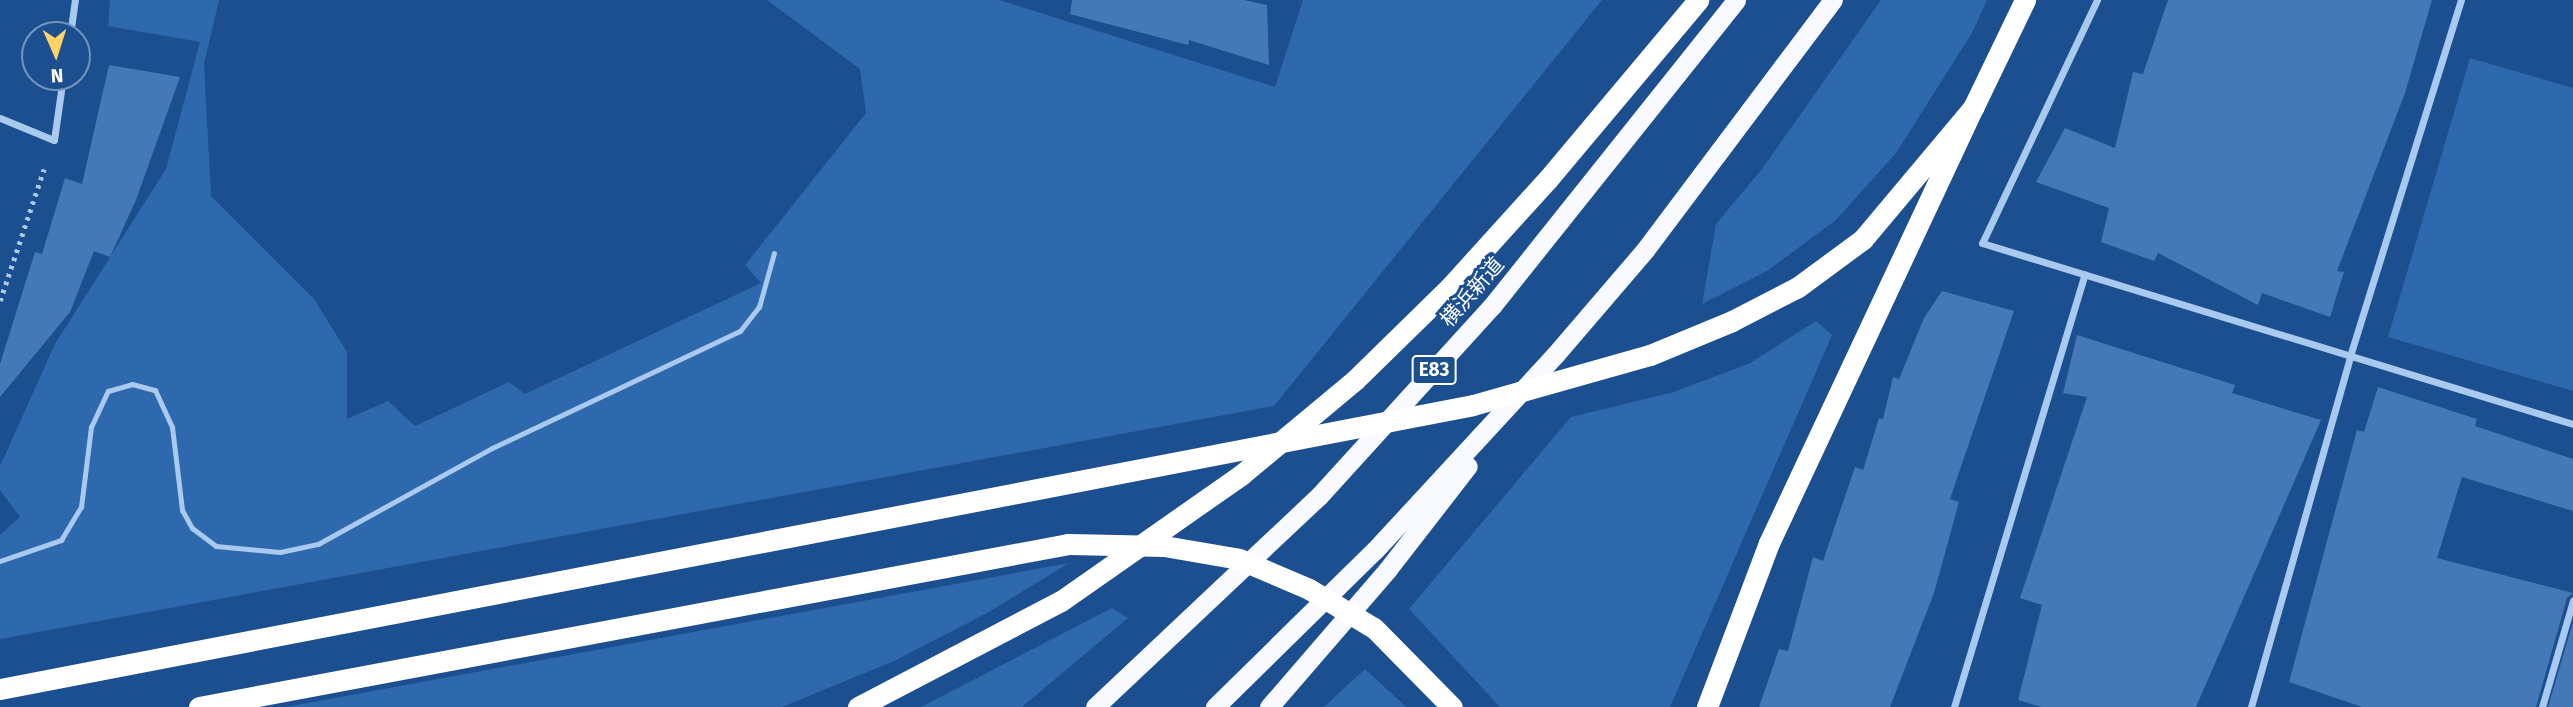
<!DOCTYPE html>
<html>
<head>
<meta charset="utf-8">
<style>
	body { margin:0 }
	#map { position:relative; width:2573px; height:707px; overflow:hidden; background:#1b4f8f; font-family:"Fira Sans","Noto Sans JP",sans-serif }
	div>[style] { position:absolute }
	.green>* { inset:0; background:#2e69ad }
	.building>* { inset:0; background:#4478b7 }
	.path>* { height:4.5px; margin-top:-2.25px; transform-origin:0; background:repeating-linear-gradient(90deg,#a9c9ee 0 3.5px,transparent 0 8.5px) }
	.service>* { height:5px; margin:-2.5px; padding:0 2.5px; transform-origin:2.5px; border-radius:2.5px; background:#a9c9ee }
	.minor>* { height:7px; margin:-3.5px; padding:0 3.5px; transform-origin:3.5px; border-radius:3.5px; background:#a9c9ee }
	.trunk>* { height:19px; margin:-9.5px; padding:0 9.5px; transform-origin:9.5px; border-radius:9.5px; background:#f8faff }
	.motorway>* { height:21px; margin:-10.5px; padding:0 10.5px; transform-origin:10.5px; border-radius:10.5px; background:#fff }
	.motorway-bridge>* { height:21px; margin:-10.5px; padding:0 10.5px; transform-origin:10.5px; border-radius:10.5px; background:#fff }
	span { translate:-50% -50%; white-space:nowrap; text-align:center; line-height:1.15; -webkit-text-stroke:6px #1b4f8f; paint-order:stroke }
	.shield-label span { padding:2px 5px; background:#1b4f8f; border:2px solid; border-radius:5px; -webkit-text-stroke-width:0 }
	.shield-label { font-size:19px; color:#fff; font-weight:700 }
	.street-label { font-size:21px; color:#fff }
	.north { position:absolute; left:21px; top:21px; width:70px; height:70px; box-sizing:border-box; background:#1b4f8f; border:2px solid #7695bc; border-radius:50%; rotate:177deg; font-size:19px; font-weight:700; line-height:28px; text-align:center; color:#fff }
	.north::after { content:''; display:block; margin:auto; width:24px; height:32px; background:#ffd166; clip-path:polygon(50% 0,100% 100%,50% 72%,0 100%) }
</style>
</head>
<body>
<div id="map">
	<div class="green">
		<i style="clip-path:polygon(110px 0,219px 0,204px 64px,211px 196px,314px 299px,347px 352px,347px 419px,388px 401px,415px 426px,509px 382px,525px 394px,761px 283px,745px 265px,866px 113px,860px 69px,767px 0,999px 0,1275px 87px,1303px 0,1602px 0,1274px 406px,0 639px,0 535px,20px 517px,0 490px,0 466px,55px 344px,166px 169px,200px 42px,108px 26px)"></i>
		<i style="clip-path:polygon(1881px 0,1987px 0,1972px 33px,1896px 153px,1836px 220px,1767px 271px,1702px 304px,1716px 224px,1762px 169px)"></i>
		<i style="clip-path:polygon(2470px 58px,2573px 88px,2573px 391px,2388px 337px)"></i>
		<i style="clip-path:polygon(1816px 321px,1832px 335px,1670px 707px,1500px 707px,1409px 609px,1571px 417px,1674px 392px,1750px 363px)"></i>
		<i style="clip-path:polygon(1069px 563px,989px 612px,894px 661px,782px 707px,286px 707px)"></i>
		<i style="clip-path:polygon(1112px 608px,1128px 618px,1022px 707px,921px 707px)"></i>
		<i style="clip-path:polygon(1365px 669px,1403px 704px,1406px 707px,1324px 707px)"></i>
	</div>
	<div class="building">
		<i style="clip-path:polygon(1072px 0,1244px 0,1267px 5px,1269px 65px,1189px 40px,1188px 45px,1070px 14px)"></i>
		<i style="clip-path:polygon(2168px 0,2432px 0,2405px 93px,2337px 271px,2344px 272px,2330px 317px,2262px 293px,2258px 305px,2158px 253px,2154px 261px,2101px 242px,2109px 208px,2036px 182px,2065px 128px,2115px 148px,2133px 72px,2143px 74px)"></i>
		<i style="clip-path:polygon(109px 65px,180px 77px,136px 200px,110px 257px,94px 251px,70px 312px,0 397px,0 364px,35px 252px,42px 254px,65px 178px,82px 184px)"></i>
		<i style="clip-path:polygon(1942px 291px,2014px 311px,1950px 499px,1959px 502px,1934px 593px,1890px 707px,1759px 707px,1779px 649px,1788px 651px,1813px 557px,1823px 561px,1855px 467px,1863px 470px,1879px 418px,1883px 419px,1893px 377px,1899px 379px,1924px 318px)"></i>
		<i style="clip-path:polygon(2077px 335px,2235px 385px,2232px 393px,2321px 420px,2196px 707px,2041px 707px,2018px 700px,2042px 605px,2020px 598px,2087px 397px,2063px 393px)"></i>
		<i style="clip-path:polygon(2378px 387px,2477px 419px,2475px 426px,2573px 459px,2573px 511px,2462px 477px,2437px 558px,2573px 593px,2567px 598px,2536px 707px,2362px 707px,2289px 682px,2357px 430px,2364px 432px)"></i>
		<i style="clip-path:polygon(2573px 622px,2573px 707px,2548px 707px)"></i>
	</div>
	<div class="path">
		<i style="left:0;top:301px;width:139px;rotate:-71.6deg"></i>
	</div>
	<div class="service">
		<i style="left:0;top:561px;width:65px;rotate:-19deg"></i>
		<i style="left:61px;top:540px;width:39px;rotate:-59deg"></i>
		<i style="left:81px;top:507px;width:81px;rotate:-82.9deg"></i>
		<i style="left:91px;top:427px;width:40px;rotate:-65deg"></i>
		<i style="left:108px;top:391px;width:25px;rotate:-16deg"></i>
		<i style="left:132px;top:384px;width:24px;rotate:15deg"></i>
		<i style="left:155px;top:390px;width:41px;rotate:65.3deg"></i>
		<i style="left:172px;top:427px;width:84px;rotate:83.1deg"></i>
		<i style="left:182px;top:510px;width:21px;rotate:61deg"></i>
		<i style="left:192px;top:528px;width:30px;rotate:37deg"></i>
		<i style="left:216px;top:546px;width:64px;rotate:5.4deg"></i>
		<i style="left:280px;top:552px;width:39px;rotate:-12deg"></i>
		<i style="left:318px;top:544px;width:199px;rotate:-28.9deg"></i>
		<i style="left:492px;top:448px;width:274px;rotate:-25.3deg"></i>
		<i style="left:740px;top:331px;width:31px;rotate:-52deg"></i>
		<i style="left:759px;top:307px;width:56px;rotate:-74.5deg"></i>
	</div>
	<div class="minor">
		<i style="left:2097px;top:0;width:269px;rotate:115.3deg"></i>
		<i style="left:1982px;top:243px;width:618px;rotate:17.03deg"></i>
		<i style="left:70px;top:35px;width:35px;rotate:-82deg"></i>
		<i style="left:0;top:118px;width:58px;rotate:22.2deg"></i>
		<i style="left:54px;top:140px;width:64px;rotate:-81.9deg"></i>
		<i style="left:1954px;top:707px;width:452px;rotate:-73.2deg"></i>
		<i style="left:2251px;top:707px;width:365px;rotate:-74.2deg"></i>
		<i style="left:2350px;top:356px;width:373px;rotate:-72.7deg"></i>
		<i style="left:2542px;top:707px;width:111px;rotate:-73.8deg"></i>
	</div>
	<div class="trunk">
		<i style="left:1095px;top:707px;width:308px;rotate:-43.3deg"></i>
		<i style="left:1319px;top:496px;width:257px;rotate:-47.7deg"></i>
		<i style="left:1492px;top:306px;width:391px;rotate:-51.4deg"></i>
		<i style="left:1215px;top:707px;width:224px;rotate:-44.5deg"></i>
		<i style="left:1375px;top:550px;width:265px;rotate:-47.3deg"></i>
		<i style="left:1555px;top:355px;width:138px;rotate:-49.4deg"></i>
		<i style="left:1645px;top:250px;width:313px;rotate:-53.1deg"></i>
		<i style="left:1269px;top:707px;width:182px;rotate:-49.2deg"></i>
		<i style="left:1388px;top:569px;width:130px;rotate:-52.2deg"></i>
	</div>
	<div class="motorway">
		<i style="left:1732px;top:321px;width:74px;rotate:-27.3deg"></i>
		<i style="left:1798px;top:287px;width:81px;rotate:-36.4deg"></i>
		<i style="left:1863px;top:239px;width:171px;rotate:-50deg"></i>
		<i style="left:1973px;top:108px;width:120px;rotate:-64.3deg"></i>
		<i style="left:858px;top:707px;width:229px;rotate:-27.6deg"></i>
		<i style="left:1061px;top:601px;width:220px;rotate:-35deg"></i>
		<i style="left:1241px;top:475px;width:148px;rotate:-39.8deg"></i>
		<i style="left:1355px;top:380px;width:133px;rotate:-44.4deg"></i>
		<i style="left:1450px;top:287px;width:146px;rotate:-47.8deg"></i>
		<i style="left:1548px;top:179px;width:234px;rotate:-50deg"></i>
		<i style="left:1707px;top:707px;width:175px;rotate:-69.3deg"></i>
		<i style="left:1769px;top:543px;width:480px;rotate:-64.9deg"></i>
	</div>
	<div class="motorway-bridge">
		<i style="left:0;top:689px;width:1500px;rotate:-10.91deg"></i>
		<i style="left:1473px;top:405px;width:184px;rotate:-15.8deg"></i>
		<i style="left:1650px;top:355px;width:89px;rotate:-22.5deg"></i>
		<i style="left:199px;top:707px;width:884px;rotate:-10.62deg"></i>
		<i style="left:1068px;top:544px;width:96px;rotate:1.2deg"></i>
		<i style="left:1164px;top:546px;width:76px;rotate:9.8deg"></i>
		<i style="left:1239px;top:559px;width:76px;rotate:23.2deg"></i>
		<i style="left:1309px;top:589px;width:76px;rotate:31deg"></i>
		<i style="left:1374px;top:628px;width:111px;rotate:45.4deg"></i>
	</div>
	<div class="shield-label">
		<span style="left:1434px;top:370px">E83</span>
	</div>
	<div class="street-label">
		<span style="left:1472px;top:292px;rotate:-49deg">横浜新道</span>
	</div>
	<div class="north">N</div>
</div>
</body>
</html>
